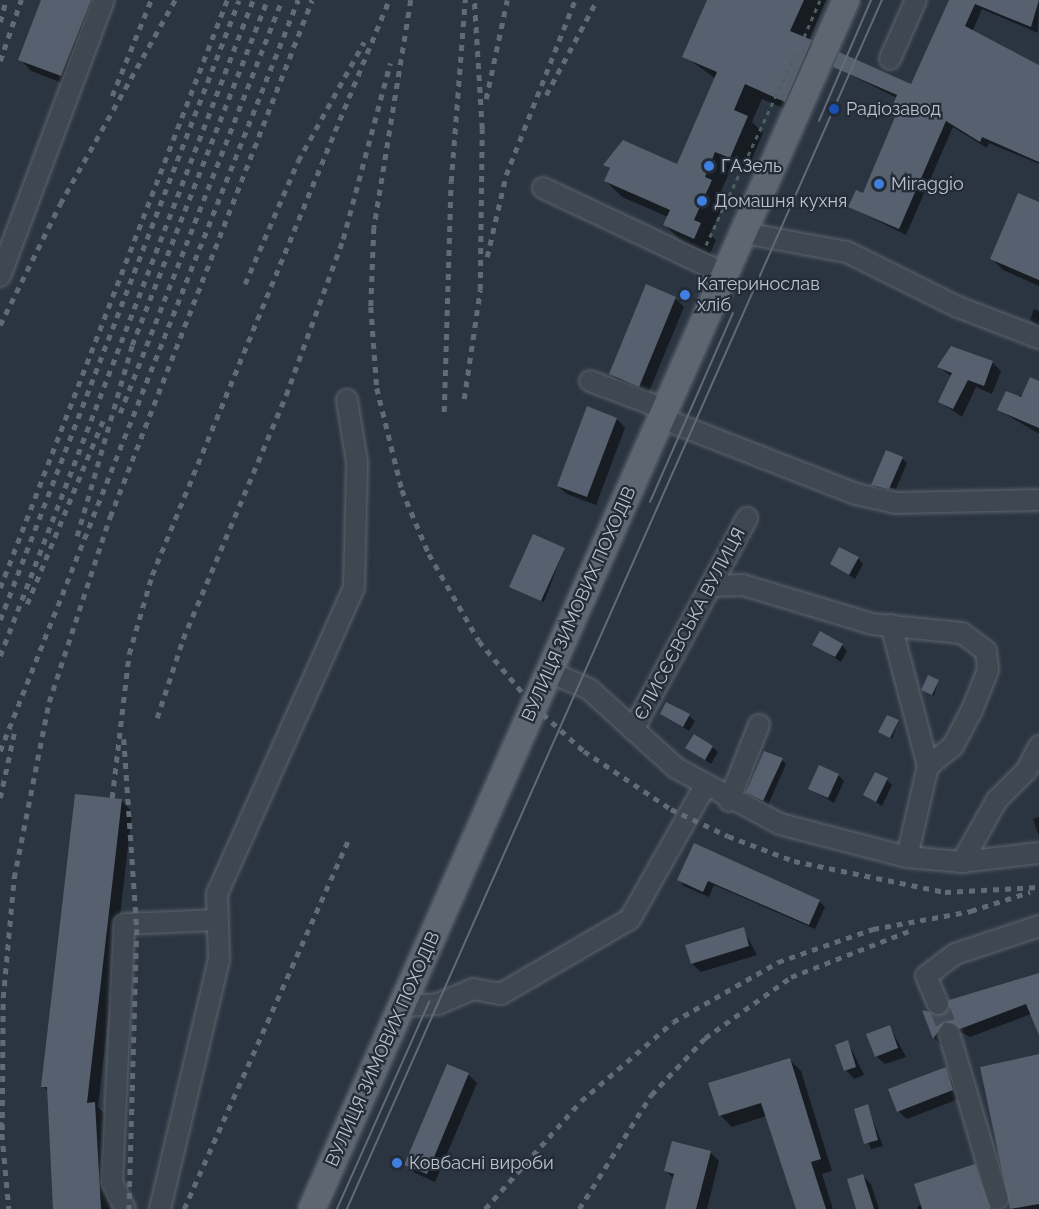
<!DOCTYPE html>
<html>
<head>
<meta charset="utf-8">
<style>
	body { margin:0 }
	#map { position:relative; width:1039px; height:1209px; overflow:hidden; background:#2b3541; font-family:Raleway,sans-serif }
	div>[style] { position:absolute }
	.shadow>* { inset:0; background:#0007 }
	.building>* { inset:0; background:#56606e }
	.minor-tunnel>* { height:20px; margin-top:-10px; transform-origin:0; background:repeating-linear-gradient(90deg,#414a56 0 20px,transparent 0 30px) }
	.path>* { height:3px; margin-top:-1.5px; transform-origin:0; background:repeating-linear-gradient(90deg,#4d5f61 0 4.5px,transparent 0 9px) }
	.roads { filter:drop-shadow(0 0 2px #5d656f) drop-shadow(0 0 2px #5d656f) }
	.minor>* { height:20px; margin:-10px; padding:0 10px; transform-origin:10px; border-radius:10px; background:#3f4751 }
	.major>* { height:26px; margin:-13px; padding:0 13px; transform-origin:13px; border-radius:13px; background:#5d6671 }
	.tram>* { height:1.5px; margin:-0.75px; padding:0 0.75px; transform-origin:0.75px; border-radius:0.75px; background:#616b78 }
	.rail>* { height:4.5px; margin-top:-2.25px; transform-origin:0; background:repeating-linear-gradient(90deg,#616b78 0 6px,transparent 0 12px) }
	.dots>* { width:16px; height:16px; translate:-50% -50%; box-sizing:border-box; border:3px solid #232c37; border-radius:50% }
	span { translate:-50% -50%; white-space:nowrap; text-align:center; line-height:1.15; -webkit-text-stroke:4.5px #232c37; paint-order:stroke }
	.poi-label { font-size:18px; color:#bcc2cb }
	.left { translate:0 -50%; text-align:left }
	.street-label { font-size:18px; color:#bcc2cb }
</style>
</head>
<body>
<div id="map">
	<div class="shadow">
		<i style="clip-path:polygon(43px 0,107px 0,73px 87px,31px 71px,20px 59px)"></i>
		<i style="clip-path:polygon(709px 0,826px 0,809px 40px,827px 57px,801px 116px,762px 99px,752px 122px,763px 133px,746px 173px,732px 167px,721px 191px,727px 197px,710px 234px,716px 240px,710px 254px,681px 241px,665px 225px,668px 217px,622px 197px,606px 181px,611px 170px,605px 165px,677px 166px,716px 79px,684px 56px)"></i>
		<i style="clip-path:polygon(950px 0,1039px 0,1038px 33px,982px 9px,972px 32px,1039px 65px,1039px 164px,989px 143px,987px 148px,953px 127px,906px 235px,850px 207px,863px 195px,896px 119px,891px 114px,897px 98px,835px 67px,912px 86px)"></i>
		<i style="clip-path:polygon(1039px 203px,1039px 286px,1003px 270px,991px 258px)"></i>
		<i style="clip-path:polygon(675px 298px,684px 307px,648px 394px,619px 382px,611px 374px)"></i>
		<i style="clip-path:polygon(1034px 309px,1039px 311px,1039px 327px,1030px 320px)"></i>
		<i style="clip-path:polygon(992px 362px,1001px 371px,992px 394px,976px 387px,962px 417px,940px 402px,952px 377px,939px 367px)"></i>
		<i style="clip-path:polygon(1039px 383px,1039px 434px,999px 410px)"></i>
		<i style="clip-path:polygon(617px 419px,625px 428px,596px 505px,567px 494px,558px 486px)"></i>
		<i style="clip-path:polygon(902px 458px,907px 463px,896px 489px,878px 485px,894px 494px,878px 490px,873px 485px)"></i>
		<i style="clip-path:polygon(564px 549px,544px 602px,511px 587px)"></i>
		<i style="clip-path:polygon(858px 558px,863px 564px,855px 579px,831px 564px)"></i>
		<i style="clip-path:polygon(814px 644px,842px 645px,847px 651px,841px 662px)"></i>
		<i style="clip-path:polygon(938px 681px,934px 696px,922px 690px)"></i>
		<i style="clip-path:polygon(661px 714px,689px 716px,695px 721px,689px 731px)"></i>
		<i style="clip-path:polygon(898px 722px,892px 739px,883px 734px)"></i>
		<i style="clip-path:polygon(712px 747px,718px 752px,711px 764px,687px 748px)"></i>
		<i style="clip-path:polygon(782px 760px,786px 764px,768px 805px,752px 796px,747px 791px)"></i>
		<i style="clip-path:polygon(838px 775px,844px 781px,834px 803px,810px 789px)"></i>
		<i style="clip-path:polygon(887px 780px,892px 785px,882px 806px,865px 795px)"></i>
		<i style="clip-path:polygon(121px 800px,132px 812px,98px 1107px,106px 1115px,111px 1209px,58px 1209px,49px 1092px,43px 1086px)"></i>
		<i style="clip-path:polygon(1039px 817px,1039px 836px,1033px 819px)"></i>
		<i style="clip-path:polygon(694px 845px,819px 901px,825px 907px,815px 929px,714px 885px,709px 897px,684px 886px,679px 880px)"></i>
		<i style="clip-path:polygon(743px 929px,757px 955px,701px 972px,692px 964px,687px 946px)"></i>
		<i style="clip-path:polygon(1039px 975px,1039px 1028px,1031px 1014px,970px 1037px,954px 1029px,942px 1046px,934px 1038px,924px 1012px,943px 1017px)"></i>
		<i style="clip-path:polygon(890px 1027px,906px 1057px,885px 1064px,876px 1056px)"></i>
		<i style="clip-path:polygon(848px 1042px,864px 1075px,854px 1079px,846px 1070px)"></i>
		<i style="clip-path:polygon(1039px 1054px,1039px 1209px,1011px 1209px,981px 1068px)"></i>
		<i style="clip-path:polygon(789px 1059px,801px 1071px,832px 1171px,822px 1174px,833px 1209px,797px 1209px,766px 1116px,732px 1127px,720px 1115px)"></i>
		<i style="clip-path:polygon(945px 1069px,961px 1098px,907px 1119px,898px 1111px)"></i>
		<i style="clip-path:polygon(468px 1074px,477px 1083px,435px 1182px,415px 1173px,406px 1164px)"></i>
		<i style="clip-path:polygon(867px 1106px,883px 1146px,871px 1149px,855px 1110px)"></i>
		<i style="clip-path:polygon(710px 1152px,719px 1161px,707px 1209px,666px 1209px,674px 1179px,666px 1171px)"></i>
		<i style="clip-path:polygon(975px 1166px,994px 1209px,918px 1209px,917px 1207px)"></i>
		<i style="clip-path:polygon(862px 1175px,871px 1184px,879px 1209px,858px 1209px)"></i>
	</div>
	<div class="building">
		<i style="clip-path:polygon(41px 0,91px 0,61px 76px,18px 60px)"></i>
		<i style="clip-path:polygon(707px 0,804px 0,790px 31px,812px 40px,785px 102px,745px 84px,734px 110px,748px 116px,730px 158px,715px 152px,705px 177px,712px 180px,694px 220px,701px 223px,694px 239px,663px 225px,670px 210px,604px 181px,610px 168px,603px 165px,623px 140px,677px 164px,717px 72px,682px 57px)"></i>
		<i style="clip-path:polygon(949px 0,1039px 0,1031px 27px,975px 4px,965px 26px,1039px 65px,1039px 162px,982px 137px,980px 142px,946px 121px,899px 229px,848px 207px,856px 190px,863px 193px,895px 117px,889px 114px,897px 95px,833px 67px,839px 52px,911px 84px)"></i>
		<i style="clip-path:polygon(1018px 193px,1039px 202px,1039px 280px,990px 259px)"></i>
		<i style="clip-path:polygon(646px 284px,676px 297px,639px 387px,609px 374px)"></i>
		<i style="clip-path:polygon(951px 346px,993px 361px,984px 386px,968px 380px,953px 409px,938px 402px,952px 373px,937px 367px)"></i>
		<i style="clip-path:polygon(1030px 377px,1039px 381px,1039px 428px,997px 410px,1006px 391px,1021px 397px)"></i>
		<i style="clip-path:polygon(587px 406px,617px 418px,587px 497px,557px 486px)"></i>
		<i style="clip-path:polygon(886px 450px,903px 457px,889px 489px,871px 485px)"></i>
		<i style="clip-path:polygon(533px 534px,565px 548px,541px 601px,509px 587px)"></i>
		<i style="clip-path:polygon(839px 547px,859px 557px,849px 575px,830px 564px)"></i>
		<i style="clip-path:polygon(820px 631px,843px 644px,835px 657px,812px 645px)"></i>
		<i style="clip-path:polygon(928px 675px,939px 680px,932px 695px,921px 690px)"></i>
		<i style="clip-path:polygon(666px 702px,690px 714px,683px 727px,660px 714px)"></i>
		<i style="clip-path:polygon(887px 715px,899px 720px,890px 738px,878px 732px)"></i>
		<i style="clip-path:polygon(694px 734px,713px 746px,705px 760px,685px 748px)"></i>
		<i style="clip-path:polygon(764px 751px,783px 758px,763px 801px,746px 792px)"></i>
		<i style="clip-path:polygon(819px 765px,839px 774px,828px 798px,808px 789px)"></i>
		<i style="clip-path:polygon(875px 772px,888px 778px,876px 802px,863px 795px)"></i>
		<i style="clip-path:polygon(75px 794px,122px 799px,87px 1103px,95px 1102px,101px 1209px,53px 1209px,47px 1087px,41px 1087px)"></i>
		<i style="clip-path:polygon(694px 843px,820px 900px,809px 925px,708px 881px,703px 892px,677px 880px)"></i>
		<i style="clip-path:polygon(744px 927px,749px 946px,691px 964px,685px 945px)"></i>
		<i style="clip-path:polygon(1039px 973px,1039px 1035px,1026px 1004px,960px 1029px,945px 1022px,933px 1039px,922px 1010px,942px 1015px,949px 1000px)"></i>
		<i style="clip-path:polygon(890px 1025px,898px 1048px,875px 1057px,866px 1034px)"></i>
		<i style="clip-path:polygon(848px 1040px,856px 1067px,844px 1071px,835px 1045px)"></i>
		<i style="clip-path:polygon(1039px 1054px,1039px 1204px,1010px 1209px,980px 1067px)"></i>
		<i style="clip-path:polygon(790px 1058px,821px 1159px,811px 1162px,826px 1209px,796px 1209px,761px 1103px,719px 1116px,708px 1083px)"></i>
		<i style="clip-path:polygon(447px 1064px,469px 1073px,427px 1174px,404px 1165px)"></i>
		<i style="clip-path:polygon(946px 1067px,953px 1090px,897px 1112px,888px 1089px)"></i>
		<i style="clip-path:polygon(868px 1104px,878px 1140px,864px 1144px,854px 1109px)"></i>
		<i style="clip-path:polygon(672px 1141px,711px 1151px,696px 1209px,665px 1209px,674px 1174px,664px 1171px)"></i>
		<i style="clip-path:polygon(975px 1164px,991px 1209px,922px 1209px,914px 1184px)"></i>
		<i style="clip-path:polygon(863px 1174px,874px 1209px,856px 1209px,847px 1179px)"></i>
	</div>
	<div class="minor-tunnel">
		<i style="left:938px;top:1004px;width:31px;rotate:69deg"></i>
	</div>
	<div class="path">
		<i style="left:804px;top:37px;width:40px;rotate:-66.6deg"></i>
		<i style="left:706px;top:245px;width:214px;rotate:-64.9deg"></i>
	</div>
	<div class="roads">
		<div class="minor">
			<i style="left:890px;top:59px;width:64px;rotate:-66.2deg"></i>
			<i style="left:543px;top:188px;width:201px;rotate:25.3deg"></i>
			<i style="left:744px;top:233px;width:105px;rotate:10.5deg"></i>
			<i style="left:847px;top:252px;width:124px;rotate:26.4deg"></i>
			<i style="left:958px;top:307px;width:87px;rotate:20.9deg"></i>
			<i style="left:0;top:276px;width:295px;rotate:-69.4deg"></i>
			<i style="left:590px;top:381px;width:80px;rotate:20.5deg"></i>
			<i style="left:661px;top:418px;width:209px;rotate:21.3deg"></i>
			<i style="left:856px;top:494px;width:41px;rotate:12.7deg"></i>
			<i style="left:896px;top:503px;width:143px;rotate:-1.2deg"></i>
			<i style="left:713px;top:586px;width:30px;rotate:-2deg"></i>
			<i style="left:743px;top:585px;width:135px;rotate:16.8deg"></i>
			<i style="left:872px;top:624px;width:90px;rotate:5.7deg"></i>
			<i style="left:962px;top:633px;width:30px;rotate:37deg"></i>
			<i style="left:986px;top:651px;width:19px;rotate:84deg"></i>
			<i style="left:988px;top:670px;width:43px;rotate:111.8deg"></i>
			<i style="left:972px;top:710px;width:41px;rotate:117.8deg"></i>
			<i style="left:953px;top:746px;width:32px;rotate:141deg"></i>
			<i style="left:928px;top:766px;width:93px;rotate:103deg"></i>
			<i style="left:891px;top:625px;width:146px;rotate:75.3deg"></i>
			<i style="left:549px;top:672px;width:43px;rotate:23deg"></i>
			<i style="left:589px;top:689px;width:118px;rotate:42.2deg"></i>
			<i style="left:676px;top:768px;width:118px;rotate:28.3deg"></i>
			<i style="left:780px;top:824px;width:131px;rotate:14.6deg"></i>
			<i style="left:907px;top:857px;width:55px;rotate:5.2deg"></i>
			<i style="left:962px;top:862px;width:78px;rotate:-6.7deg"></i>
			<i style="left:633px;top:730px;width:241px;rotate:-61.7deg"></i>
			<i style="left:729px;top:801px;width:82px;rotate:-68.5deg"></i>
			<i style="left:962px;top:862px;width:71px;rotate:-60.6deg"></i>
			<i style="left:997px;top:800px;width:42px;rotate:-45deg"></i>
			<i style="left:1027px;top:770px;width:27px;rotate:-63deg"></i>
			<i style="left:938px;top:1004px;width:30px;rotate:-113deg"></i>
			<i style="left:926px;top:976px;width:36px;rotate:-37deg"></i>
			<i style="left:955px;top:954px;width:89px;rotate:-18.4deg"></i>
			<i style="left:402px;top:1006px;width:36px;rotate:-3deg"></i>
			<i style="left:438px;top:1004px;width:38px;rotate:-23deg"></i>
			<i style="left:473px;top:989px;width:28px;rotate:10deg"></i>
			<i style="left:501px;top:994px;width:149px;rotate:-30.2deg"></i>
			<i style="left:630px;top:919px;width:153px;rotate:-60.6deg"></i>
			<i style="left:949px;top:1033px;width:173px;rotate:73.6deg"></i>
			<i style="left:125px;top:1209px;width:30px;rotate:-116deg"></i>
			<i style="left:112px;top:1182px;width:258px;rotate:-87.3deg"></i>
			<i style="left:124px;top:924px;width:94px;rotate:-2.4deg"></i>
			<i style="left:160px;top:1209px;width:256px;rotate:-76.7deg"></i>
			<i style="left:219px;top:960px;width:66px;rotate:-91.7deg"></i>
			<i style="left:217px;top:894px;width:335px;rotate:-65.9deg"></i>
			<i style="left:354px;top:588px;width:126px;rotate:-88.6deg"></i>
			<i style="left:357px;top:462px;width:63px;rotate:-99.2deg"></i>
		</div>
		<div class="major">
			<i style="left:312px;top:1209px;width:1322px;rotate:-66.17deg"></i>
		</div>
	</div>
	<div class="tram">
		<i style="left:819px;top:121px;width:132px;rotate:-66.7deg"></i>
		<i style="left:650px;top:502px;width:206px;rotate:-66.3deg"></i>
		<i style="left:337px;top:1209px;width:227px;rotate:-66deg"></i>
		<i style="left:347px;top:1209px;width:1322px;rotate:-66.13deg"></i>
	</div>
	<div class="rail">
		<i style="left:411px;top:0;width:231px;rotate:99.2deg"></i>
		<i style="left:374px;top:228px;width:79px;rotate:92.2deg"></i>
		<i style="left:371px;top:307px;width:81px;rotate:85.8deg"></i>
		<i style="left:377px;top:388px;width:105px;rotate:76.2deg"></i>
		<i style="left:402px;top:490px;width:69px;rotate:67.1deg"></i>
		<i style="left:429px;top:554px;width:100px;rotate:60.1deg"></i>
		<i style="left:479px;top:641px;width:85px;rotate:49.8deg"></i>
		<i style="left:534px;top:706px;width:67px;rotate:42deg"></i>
		<i style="left:584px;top:751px;width:105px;rotate:33.7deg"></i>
		<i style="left:671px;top:809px;width:63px;rotate:25.3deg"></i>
		<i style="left:728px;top:836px;width:71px;rotate:20.7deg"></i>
		<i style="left:794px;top:861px;width:154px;rotate:11.6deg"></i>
		<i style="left:945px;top:892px;width:94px;rotate:-3deg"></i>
		<i style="left:0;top:22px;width:23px;rotate:-75deg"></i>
		<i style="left:0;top:61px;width:65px;rotate:-71deg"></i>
		<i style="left:546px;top:95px;width:108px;rotate:-61.8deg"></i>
		<i style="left:112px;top:96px;width:104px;rotate:-67.9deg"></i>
		<i style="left:486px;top:99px;width:101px;rotate:-78deg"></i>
		<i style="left:487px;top:257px;width:84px;rotate:-77deg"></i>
		<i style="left:506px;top:175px;width:188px;rotate:-68.5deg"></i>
		<i style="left:245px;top:284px;width:134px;rotate:-66.7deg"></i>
		<i style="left:298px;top:161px;width:136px;rotate:-61deg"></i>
		<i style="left:0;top:325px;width:135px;rotate:-63.6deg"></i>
		<i style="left:60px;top:204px;width:234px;rotate:-60.6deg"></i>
		<i style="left:464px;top:399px;width:110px;rotate:-81.6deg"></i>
		<i style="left:480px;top:290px;width:161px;rotate:-89.3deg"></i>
		<i style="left:482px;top:129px;width:129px;rotate:-93.5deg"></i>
		<i style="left:444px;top:412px;width:230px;rotate:-88.3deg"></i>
		<i style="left:451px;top:182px;width:183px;rotate:-85.6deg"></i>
		<i style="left:120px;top:413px;width:444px;rotate:-68.6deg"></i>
		<i style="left:77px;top:536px;width:199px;rotate:-73.9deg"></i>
		<i style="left:132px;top:345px;width:370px;rotate:-68.6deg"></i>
		<i style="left:0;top:588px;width:630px;rotate:-68.89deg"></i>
		<i style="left:27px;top:604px;width:201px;rotate:-67.5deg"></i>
		<i style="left:0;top:620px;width:664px;rotate:-68.92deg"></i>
		<i style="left:0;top:656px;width:703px;rotate:-68.91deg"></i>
		<i style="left:157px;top:718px;width:83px;rotate:-71.8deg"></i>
		<i style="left:183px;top:639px;width:265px;rotate:-67.1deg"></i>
		<i style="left:286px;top:395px;width:166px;rotate:-69.9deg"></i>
		<i style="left:343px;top:239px;width:182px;rotate:-75deg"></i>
		<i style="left:124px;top:739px;width:190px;rotate:86.1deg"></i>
		<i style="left:137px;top:929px;width:280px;rotate:91.6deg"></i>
		<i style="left:0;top:751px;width:808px;rotate:-68.36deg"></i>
		<i style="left:0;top:798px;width:66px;rotate:-77.7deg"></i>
		<i style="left:112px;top:798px;width:145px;rotate:-83.3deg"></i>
		<i style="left:129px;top:654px;width:82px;rotate:-73.8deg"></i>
		<i style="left:152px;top:575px;width:622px;rotate:-67.6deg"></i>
		<i style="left:1px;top:1122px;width:87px;rotate:84.7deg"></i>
		<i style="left:2px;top:1130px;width:132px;rotate:-89.6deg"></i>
		<i style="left:3px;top:998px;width:121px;rotate:-84.8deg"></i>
		<i style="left:14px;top:878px;width:179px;rotate:-78.8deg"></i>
		<i style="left:49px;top:702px;width:195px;rotate:-71.8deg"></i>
		<i style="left:110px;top:517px;width:555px;rotate:-68.66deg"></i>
		<i style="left:184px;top:1209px;width:406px;rotate:-66deg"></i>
		<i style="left:485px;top:1209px;width:144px;rotate:-48.4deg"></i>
		<i style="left:581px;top:1101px;width:121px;rotate:-40.7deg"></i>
		<i style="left:673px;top:1022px;width:121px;rotate:-29.7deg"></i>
		<i style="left:778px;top:962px;width:101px;rotate:-19.2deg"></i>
		<i style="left:873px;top:929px;width:100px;rotate:-10.4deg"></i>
		<i style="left:971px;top:911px;width:62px;rotate:-17.9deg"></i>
		<i style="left:579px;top:1209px;width:135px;rotate:-57.7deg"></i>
		<i style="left:651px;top:1095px;width:79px;rotate:-46.5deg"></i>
		<i style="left:705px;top:1038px;width:105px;rotate:-35.3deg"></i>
		<i style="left:791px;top:977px;width:132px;rotate:-21.3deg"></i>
	</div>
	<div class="dots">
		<i style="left:834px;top:109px;background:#1a4fb4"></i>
		<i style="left:709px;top:166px;background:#3f7fe0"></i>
		<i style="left:879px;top:184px;background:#3f7fe0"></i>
		<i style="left:702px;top:201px;background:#3f7fe0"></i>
		<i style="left:685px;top:295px;background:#3f7fe0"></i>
		<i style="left:397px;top:1163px;background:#3f7fe0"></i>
	</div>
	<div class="poi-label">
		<span class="left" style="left:846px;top:109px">Радіозавод</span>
		<span class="left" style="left:721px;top:166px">ГАЗель</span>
		<span class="left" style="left:891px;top:184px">Miraggio</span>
		<span class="left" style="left:714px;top:201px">Домашня кухня</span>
		<span class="left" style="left:697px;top:295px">Катеринослав<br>хліб</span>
		<span class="left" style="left:409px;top:1163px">Ковбасні вироби</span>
	</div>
	<div class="street-label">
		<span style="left:579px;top:604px;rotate:-66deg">ВУЛИЦЯ ЗИМОВИХ ПОХОДІВ</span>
		<span style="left:690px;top:624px;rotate:-62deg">ЄЛИСЄЄВСЬКА ВУЛИЦЯ</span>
		<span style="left:383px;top:1049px;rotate:-66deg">ВУЛИЦЯ ЗИМОВИХ ПОХОДІВ</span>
	</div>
</div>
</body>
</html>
